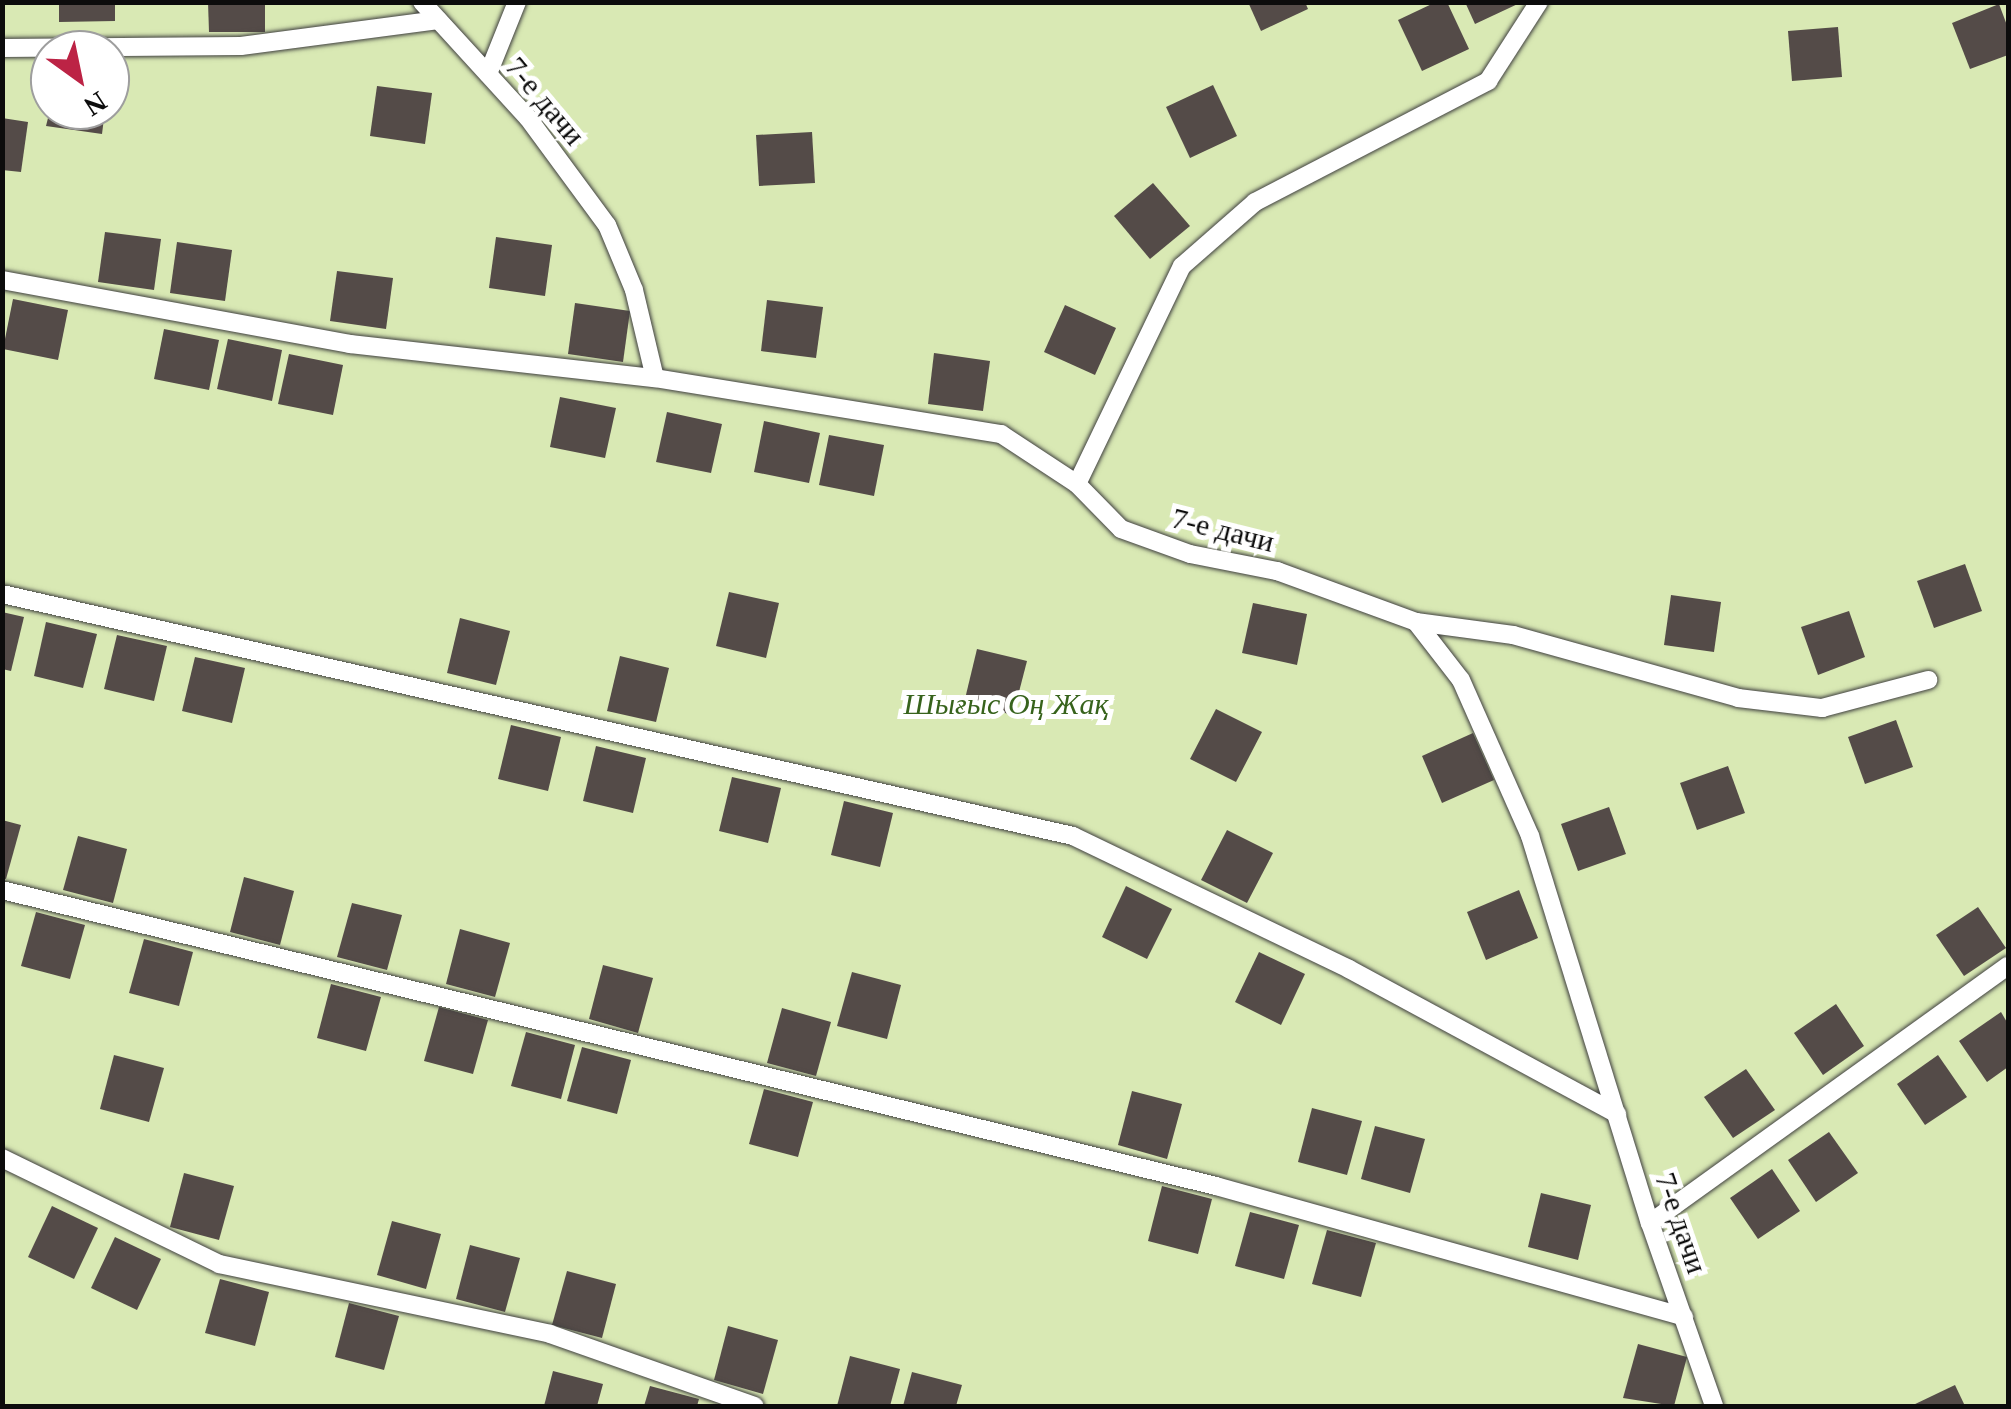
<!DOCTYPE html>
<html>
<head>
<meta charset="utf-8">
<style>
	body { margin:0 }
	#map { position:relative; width:2011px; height:1409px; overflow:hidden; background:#fff7ea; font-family:"Times New Roman",serif }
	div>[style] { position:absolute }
	.green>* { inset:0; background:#d9e9b4 }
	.building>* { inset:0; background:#544b48 }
	.roads { filter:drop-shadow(0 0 2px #3f3f3f) drop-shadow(0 0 2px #3f3f3f) }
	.service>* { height:18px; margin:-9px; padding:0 9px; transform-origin:9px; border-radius:9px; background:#fff }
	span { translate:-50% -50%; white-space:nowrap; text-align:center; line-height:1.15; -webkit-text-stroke:10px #fff; paint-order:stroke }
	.street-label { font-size:30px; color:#0c0c0c }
	.park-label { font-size:30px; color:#37631c; font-style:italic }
	.frame { position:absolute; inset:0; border:5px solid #0c0c0c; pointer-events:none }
	.north { position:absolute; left:30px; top:30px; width:100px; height:100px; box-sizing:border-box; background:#fff; border:2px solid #9e9e9e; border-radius:50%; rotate:147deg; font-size:28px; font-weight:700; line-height:40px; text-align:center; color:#0c0c0c }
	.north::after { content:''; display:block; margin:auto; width:35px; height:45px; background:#bc2345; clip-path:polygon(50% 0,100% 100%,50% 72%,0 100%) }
</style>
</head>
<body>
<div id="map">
	<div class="green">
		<i style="clip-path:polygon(evenodd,3px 3px,2008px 3px,2008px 1406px,3px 1406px,3px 3px,50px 50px,110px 50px,110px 110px,50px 110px,50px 50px)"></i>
	</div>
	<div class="building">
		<i style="clip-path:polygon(59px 2px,115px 2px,115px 21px,59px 22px)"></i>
		<i style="clip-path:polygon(208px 2px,265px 2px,265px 32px,209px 32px)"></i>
		<i style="clip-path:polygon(1248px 2px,1305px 2px,1308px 9px,1261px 31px)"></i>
		<i style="clip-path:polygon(1436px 2px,1447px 2px,1469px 49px,1422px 71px,1398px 20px)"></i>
		<i style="clip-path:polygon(1465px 2px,1522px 2px,1475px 24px)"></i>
		<i style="clip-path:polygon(1999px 4px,2008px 28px,2008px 55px,1970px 69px,1952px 23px)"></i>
		<i style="clip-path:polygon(1838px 27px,1842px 77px,1792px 81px,1788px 31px)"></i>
		<i style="clip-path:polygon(1213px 85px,1237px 136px,1190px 158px,1166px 107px)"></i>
		<i style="clip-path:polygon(377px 86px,432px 93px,425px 144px,370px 136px)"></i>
		<i style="clip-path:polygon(50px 110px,105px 110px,102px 134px,46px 126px)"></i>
		<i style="clip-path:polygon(2px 118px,28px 122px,21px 172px,2px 170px)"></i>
		<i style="clip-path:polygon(812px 132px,815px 183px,759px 186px,756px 135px)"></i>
		<i style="clip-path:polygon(1153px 183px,1190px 226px,1150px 259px,1114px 216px)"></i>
		<i style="clip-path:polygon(105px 232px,161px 239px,154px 290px,98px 282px)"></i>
		<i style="clip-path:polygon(496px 237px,552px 245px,545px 296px,489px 288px)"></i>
		<i style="clip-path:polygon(177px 242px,232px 250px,225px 301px,170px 293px)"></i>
		<i style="clip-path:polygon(337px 271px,393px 278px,386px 329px,330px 321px)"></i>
		<i style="clip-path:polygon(13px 299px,68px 310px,58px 360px,3px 349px)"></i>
		<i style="clip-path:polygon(767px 300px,823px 307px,816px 358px,761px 351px)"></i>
		<i style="clip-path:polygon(575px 303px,630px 311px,623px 362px,568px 354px)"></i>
		<i style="clip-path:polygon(1065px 305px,1116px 328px,1095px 375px,1044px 352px)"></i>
		<i style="clip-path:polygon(164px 329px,219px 340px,209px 390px,154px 379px)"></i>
		<i style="clip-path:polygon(228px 339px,282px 350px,272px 401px,217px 389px)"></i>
		<i style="clip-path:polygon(934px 353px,990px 361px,983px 411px,928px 404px)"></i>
		<i style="clip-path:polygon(289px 354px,343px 365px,333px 415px,278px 404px)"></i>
		<i style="clip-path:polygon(560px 397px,616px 408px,605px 458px,550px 447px)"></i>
		<i style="clip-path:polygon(667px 412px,722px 424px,711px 473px,656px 462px)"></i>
		<i style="clip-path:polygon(764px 421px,820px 433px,809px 483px,754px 472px)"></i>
		<i style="clip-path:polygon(829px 435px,884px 445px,874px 496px,819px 485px)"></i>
		<i style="clip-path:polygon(1965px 564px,1982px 611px,1934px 628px,1917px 581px)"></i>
		<i style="clip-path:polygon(729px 592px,779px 603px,766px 658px,716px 646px)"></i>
		<i style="clip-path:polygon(1671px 595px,1721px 602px,1714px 652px,1664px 645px)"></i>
		<i style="clip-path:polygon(1253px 603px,1307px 614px,1297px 665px,1242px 653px)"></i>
		<i style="clip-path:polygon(1849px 611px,1865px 657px,1818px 675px,1801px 627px)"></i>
		<i style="clip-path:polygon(2px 612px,24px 617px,11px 671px,2px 669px)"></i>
		<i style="clip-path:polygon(460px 618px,510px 631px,496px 685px,447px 673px)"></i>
		<i style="clip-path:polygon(46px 622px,97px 634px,83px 688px,34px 676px)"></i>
		<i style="clip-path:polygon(117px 635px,167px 646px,154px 701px,104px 689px)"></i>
		<i style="clip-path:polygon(977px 649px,1027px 661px,1013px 715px,964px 703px)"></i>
		<i style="clip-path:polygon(620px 656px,669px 668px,656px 722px,607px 711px)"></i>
		<i style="clip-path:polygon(195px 657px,245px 668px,232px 723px,182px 711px)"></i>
		<i style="clip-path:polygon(1216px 709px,1262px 732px,1236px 782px,1190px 759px)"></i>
		<i style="clip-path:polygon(1896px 720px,1913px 767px,1865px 784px,1848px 737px)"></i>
		<i style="clip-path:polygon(511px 725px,561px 737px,548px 791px,498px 779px)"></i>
		<i style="clip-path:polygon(1473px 733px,1494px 780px,1442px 803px,1422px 756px)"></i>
		<i style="clip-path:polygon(596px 746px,646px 758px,633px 813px,583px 801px)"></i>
		<i style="clip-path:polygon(1728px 766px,1745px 813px,1697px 830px,1680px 783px)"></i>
		<i style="clip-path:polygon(732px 777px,781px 788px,768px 843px,719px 831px)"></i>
		<i style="clip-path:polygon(844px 801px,893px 813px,880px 867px,831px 855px)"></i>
		<i style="clip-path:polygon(1609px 807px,1626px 854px,1578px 871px,1561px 824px)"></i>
		<i style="clip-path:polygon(2px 820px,21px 825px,6px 879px,2px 878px)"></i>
		<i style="clip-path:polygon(1227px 830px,1273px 853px,1247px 903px,1201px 880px)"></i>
		<i style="clip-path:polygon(78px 836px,127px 849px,113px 903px,63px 890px)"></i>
		<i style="clip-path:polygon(244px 877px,294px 891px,280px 945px,230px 932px)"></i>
		<i style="clip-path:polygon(1126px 886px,1172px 909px,1147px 959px,1102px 937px)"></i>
		<i style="clip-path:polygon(1519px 890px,1538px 938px,1486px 960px,1467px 912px)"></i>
		<i style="clip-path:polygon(352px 903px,402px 915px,387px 970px,337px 957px)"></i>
		<i style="clip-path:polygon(1978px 907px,2006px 948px,1964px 976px,1936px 935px)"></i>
		<i style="clip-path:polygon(36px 912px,85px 925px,70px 979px,21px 966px)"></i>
		<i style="clip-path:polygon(460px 929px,510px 943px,495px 997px,446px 984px)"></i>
		<i style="clip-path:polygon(144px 939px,193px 952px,179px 1006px,129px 993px)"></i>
		<i style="clip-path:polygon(1259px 952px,1305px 974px,1281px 1025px,1235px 1002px)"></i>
		<i style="clip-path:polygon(603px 965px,653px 978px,638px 1033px,589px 1019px)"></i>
		<i style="clip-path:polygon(852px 972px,901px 985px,887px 1039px,837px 1026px)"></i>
		<i style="clip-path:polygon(331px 984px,381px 997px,366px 1051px,317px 1038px)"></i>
		<i style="clip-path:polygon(1836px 1004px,1864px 1046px,1823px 1075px,1794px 1033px)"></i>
		<i style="clip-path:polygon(439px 1007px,488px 1020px,473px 1074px,424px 1061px)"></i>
		<i style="clip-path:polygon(782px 1008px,831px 1022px,816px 1076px,767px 1063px)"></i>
		<i style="clip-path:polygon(2001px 1012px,2008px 1024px,2008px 1067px,1987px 1082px,1959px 1041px)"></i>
		<i style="clip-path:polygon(526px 1032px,575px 1045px,561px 1099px,511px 1086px)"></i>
		<i style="clip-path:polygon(582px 1047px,631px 1060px,617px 1114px,567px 1101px)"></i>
		<i style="clip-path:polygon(114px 1055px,164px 1068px,149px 1122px,100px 1109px)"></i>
		<i style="clip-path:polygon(1938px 1055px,1967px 1097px,1925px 1125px,1897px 1084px)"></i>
		<i style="clip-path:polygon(1746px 1069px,1775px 1110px,1733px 1138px,1704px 1097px)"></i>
		<i style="clip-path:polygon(764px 1089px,813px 1102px,798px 1157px,749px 1144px)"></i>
		<i style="clip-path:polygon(1132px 1091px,1182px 1104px,1167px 1159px,1118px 1145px)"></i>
		<i style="clip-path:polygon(1312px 1108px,1362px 1121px,1347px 1175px,1298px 1162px)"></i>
		<i style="clip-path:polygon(1375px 1126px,1425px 1139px,1410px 1193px,1361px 1179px)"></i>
		<i style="clip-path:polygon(1829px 1132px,1858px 1173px,1816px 1202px,1788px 1160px)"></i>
		<i style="clip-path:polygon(1772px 1169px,1800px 1211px,1758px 1239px,1730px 1198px)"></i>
		<i style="clip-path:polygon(184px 1173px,234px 1186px,219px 1240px,170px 1227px)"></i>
		<i style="clip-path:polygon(1162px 1186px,1212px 1199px,1198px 1254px,1148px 1241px)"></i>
		<i style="clip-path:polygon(1541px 1193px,1591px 1205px,1578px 1260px,1528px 1247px)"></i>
		<i style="clip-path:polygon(52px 1206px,98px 1228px,74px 1279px,28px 1257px)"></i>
		<i style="clip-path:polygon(1250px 1212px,1299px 1225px,1284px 1279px,1235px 1266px)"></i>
		<i style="clip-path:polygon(392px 1221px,441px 1234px,426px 1289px,377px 1275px)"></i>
		<i style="clip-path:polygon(1327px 1230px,1376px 1243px,1361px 1297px,1312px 1284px)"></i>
		<i style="clip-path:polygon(115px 1237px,161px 1259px,137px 1310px,91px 1288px)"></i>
		<i style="clip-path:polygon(470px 1245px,520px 1258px,505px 1312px,456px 1299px)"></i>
		<i style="clip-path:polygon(567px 1271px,616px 1284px,602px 1338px,552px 1325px)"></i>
		<i style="clip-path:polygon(220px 1279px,269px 1292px,255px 1346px,205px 1333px)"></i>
		<i style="clip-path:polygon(349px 1303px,399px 1316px,384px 1370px,335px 1357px)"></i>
		<i style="clip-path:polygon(728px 1326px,778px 1340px,763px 1394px,714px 1380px)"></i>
		<i style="clip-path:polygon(1638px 1344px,1687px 1357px,1674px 1406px,1623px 1398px)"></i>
		<i style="clip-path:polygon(850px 1356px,900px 1369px,890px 1406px,837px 1406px)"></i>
		<i style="clip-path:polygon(553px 1371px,603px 1384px,597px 1406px,544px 1406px)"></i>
		<i style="clip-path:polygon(912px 1372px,962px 1385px,956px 1406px,903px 1406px)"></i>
		<i style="clip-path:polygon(1955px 1385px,1965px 1406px,1911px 1406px)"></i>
		<i style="clip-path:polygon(650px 1386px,699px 1399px,697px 1406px,644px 1406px)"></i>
	</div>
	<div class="roads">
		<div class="service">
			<i style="left:422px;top:2px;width:157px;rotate:47.6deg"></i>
			<i style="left:528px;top:118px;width:133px;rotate:53.6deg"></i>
			<i style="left:607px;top:225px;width:70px;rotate:67.4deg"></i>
			<i style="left:634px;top:290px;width:90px;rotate:76.6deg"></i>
			<i style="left:655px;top:378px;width:351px;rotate:9.2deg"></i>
			<i style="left:1001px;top:434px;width:91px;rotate:33.3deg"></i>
			<i style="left:1077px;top:484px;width:63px;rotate:45.6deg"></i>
			<i style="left:1121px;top:529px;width:73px;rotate:19.9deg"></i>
			<i style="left:1190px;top:554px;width:89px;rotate:11.1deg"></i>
			<i style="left:1277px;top:571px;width:148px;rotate:20.1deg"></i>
			<i style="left:1416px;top:622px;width:73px;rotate:52.2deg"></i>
			<i style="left:1461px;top:680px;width:171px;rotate:66.1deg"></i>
			<i style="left:1530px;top:836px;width:405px;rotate:72.8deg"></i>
			<i style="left:1650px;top:1223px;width:194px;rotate:70.7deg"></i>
			<i style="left:2px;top:48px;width:239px;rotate:-0.5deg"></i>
			<i style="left:241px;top:46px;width:199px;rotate:-7.5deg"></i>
			<i style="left:488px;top:74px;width:78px;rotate:-68.1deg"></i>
			<i style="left:2px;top:280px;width:354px;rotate:10.4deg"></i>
			<i style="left:350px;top:344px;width:307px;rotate:6.4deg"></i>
			<i style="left:1077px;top:484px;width:242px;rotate:-64.3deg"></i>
			<i style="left:1182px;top:266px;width:97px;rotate:-41.2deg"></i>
			<i style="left:1255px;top:202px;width:263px;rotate:-27.4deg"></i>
			<i style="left:1488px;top:81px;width:94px;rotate:-57.2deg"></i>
			<i style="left:2px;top:594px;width:1098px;rotate:12.73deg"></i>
			<i style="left:1073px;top:836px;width:306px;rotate:25.7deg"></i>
			<i style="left:1349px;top:969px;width:305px;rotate:28.4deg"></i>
			<i style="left:1416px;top:622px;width:98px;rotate:7.6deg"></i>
			<i style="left:1513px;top:635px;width:234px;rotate:15.6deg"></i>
			<i style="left:1738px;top:698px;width:85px;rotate:6.8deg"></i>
			<i style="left:1822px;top:708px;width:110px;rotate:-14.8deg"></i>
			<i style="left:2px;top:890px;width:1250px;rotate:13.7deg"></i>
			<i style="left:1216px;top:1186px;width:486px;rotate:15.6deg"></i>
			<i style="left:2px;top:1158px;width:242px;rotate:26deg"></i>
			<i style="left:219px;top:1264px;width:338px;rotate:11.9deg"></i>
			<i style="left:550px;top:1334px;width:217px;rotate:19.4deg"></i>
			<i style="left:1650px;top:1223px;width:441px;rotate:-35.7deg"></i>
		</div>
	</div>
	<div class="street-label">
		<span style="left:545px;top:101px;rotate:50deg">7-е дачи</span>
		<span style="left:1223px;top:530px;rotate:14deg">7-е дачи</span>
		<span style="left:1681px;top:1223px;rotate:71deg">7-е дачи</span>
	</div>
	<div class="park-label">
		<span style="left:1006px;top:704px">Шығыс Оң Жақ</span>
	</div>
	<div class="frame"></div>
	<div class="north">N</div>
</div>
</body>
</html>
